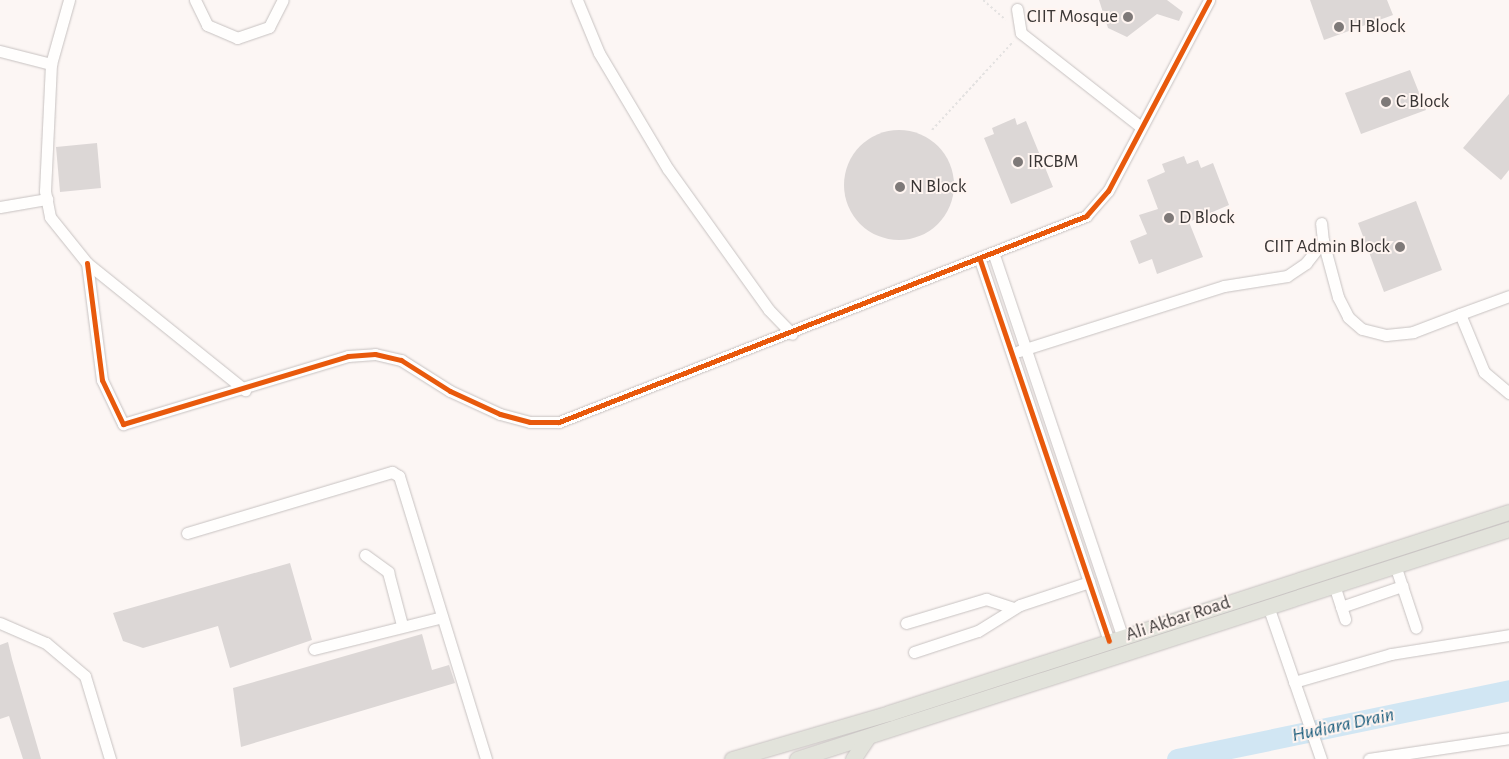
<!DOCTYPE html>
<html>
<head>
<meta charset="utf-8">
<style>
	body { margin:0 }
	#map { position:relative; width:1509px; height:759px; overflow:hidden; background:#fcf6f4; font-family:"Alegreya Sans",sans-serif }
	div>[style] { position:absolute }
	.river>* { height:21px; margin:-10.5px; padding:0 10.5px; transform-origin:10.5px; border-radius:10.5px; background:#d1e6f3 }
	.building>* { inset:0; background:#dcd7d6 }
	.round { border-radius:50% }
	.path>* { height:2px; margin-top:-1px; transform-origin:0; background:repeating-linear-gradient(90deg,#e4e2e1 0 2.5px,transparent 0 5px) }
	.roads { filter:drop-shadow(0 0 1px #c7c2c1) drop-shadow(0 0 1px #c7c2c1) }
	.minor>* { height:11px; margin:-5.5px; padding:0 5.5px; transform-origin:5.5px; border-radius:5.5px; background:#fffefd }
	.major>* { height:15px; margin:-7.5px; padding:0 7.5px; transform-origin:7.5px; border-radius:7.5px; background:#e2e3db }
	.cycleway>* { height:5px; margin:-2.5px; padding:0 2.5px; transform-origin:2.5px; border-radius:2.5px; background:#e8590c }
	.dots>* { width:14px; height:14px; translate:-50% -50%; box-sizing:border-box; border:2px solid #fff5f1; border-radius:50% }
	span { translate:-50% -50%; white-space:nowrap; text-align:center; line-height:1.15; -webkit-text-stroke:4px #fff5f1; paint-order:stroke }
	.poi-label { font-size:19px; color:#3a3635 }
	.right { translate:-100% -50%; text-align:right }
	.left { translate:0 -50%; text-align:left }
	.street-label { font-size:19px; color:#3a3635 }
	.water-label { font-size:20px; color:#15597a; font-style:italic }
</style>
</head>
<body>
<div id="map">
	<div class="river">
		<i style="left:1177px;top:759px;width:339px;rotate:-11.7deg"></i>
	</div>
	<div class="building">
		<i style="clip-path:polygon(1099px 0,1167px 0,1183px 12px,1179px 21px,1157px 14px,1127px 37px,1108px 28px)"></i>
		<i style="clip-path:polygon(1310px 0,1387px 0,1393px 15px,1324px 40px)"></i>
		<i style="clip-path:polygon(1410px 70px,1426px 110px,1361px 134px,1345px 93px)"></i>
		<i style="clip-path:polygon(1509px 94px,1509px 170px,1501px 180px,1463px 148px)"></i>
		<i style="clip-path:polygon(1015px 118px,1017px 125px,1026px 121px,1053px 187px,1011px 204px,984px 138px,994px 134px,992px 128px)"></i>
		<i class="round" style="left:844px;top:130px;width:110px;height:110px"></i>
		<i style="clip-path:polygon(97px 143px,101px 188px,60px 192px,56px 147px)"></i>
		<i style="clip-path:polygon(1184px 156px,1187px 164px,1198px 160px,1201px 168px,1213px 163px,1229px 205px,1189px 222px,1203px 257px,1157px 274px,1152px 259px,1139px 264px,1130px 241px,1147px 234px,1139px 215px,1158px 209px,1147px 180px,1165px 172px,1162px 164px)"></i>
		<i style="clip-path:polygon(1416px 201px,1442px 270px,1384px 292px,1358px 223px)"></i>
		<i style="clip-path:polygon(290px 563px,312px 640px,230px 668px,218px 626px,143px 648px,123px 641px,113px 613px)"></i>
		<i style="clip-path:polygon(422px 634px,432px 670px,449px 665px,455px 683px,241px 747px,233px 688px)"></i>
		<i style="clip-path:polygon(8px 642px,12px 659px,41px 759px,23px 759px,9px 716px,0 719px,0 645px)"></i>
	</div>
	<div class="path">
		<i style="left:983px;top:0;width:30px;rotate:41deg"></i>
		<i style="left:932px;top:130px;width:120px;rotate:-47.4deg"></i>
	</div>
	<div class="roads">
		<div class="minor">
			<i style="left:69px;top:0;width:66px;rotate:105.7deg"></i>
			<i style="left:51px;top:64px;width:127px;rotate:92.7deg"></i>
			<i style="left:45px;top:191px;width:26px;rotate:79deg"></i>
			<i style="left:50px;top:217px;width:59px;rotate:51.2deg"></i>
			<i style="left:87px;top:263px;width:203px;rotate:38.8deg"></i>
			<i style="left:195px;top:0;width:28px;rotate:64deg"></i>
			<i style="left:207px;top:25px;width:33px;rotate:23deg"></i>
			<i style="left:237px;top:38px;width:34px;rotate:-19deg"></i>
			<i style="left:269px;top:27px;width:30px;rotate:-63deg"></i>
			<i style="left:577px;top:0;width:57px;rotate:67.5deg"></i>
			<i style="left:599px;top:53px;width:135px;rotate:59.3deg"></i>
			<i style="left:668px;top:169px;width:173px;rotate:54.4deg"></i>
			<i style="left:769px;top:310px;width:33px;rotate:46deg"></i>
			<i style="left:1017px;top:9px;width:24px;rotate:81deg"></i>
			<i style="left:1021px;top:33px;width:152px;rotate:38.1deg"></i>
			<i style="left:0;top:51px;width:53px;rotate:14.3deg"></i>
			<i style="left:0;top:207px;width:48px;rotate:-9.7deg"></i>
			<i style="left:1323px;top:241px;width:58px;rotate:75deg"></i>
			<i style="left:1338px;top:297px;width:22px;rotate:63deg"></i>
			<i style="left:1348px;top:317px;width:18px;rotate:41deg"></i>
			<i style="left:1362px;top:329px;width:25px;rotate:14deg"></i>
			<i style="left:1386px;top:335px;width:27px;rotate:-6deg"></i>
			<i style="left:1413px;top:332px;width:50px;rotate:-21deg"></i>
			<i style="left:1460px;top:314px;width:63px;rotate:67.5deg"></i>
			<i style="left:1484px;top:372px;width:33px;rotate:40deg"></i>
			<i style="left:994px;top:255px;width:402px;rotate:71.4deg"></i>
			<i style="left:980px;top:260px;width:402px;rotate:71.3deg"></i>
			<i style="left:87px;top:263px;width:118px;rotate:82.7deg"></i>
			<i style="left:102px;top:380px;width:49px;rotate:64.5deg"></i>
			<i style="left:123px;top:424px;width:235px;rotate:-16.8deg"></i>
			<i style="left:348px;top:356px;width:27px;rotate:-4deg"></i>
			<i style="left:375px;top:354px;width:27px;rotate:13deg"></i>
			<i style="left:401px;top:360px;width:58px;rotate:32.3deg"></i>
			<i style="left:450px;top:391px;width:55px;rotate:24.7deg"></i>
			<i style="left:500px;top:414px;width:31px;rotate:15deg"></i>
			<i style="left:530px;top:422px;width:29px"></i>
			<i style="left:559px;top:422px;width:566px;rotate:-21.35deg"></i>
			<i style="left:1086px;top:216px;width:33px;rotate:-49deg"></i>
			<i style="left:1108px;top:191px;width:216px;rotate:-62.1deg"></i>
			<i style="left:1460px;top:314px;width:52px;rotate:-20.2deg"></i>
			<i style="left:1019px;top:351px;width:215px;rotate:-17.6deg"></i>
			<i style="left:1224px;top:286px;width:64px;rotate:-9deg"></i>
			<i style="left:1287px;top:276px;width:23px;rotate:-34deg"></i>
			<i style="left:1306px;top:263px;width:28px;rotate:-52deg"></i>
			<i style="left:1323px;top:241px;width:18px;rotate:-96deg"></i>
			<i style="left:187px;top:533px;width:214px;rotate:-16.6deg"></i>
			<i style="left:392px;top:472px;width:8px;rotate:30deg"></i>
			<i style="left:399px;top:476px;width:296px;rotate:72.9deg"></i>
			<i style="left:365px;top:555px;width:29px;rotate:36deg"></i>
			<i style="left:388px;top:572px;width:55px;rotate:75.2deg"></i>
			<i style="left:1395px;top:565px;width:66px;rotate:71.6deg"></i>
			<i style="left:1334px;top:585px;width:36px;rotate:72deg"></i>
			<i style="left:1268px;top:606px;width:162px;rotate:70.9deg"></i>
			<i style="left:1341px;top:607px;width:65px;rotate:-19deg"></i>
			<i style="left:0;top:623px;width:50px;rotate:23.5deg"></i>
			<i style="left:46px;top:643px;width:51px;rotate:40.2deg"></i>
			<i style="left:85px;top:676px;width:87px;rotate:73.2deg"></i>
			<i style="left:906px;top:623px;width:84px;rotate:-16.7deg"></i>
			<i style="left:986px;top:599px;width:28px;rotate:18deg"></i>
			<i style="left:314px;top:649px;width:132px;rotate:-14deg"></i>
			<i style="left:914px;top:652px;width:67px;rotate:-18.2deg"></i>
			<i style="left:978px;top:631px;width:49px;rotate:-31.8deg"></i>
			<i style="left:1020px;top:605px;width:73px;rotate:-18.4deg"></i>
			<i style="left:1294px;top:682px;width:101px;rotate:-16.1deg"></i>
			<i style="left:1391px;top:654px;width:120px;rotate:-9.1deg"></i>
			<i style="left:1369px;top:759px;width:142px;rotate:-8.5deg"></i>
		</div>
		<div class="major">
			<i style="left:732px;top:759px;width:164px;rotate:-16.3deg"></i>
			<i style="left:889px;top:713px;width:652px;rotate:-17.96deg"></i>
			<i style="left:797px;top:759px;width:748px;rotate:-17.9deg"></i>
			<i style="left:853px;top:759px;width:27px;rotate:-56deg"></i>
		</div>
	</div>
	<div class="cycleway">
		<i style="left:980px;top:260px;width:402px;rotate:71.3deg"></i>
		<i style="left:87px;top:263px;width:118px;rotate:82.7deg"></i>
		<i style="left:102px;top:380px;width:49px;rotate:64.5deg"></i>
		<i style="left:123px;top:424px;width:235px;rotate:-16.8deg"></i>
		<i style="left:348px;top:356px;width:27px;rotate:-4deg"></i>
		<i style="left:375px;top:354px;width:27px;rotate:13deg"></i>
		<i style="left:401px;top:360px;width:58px;rotate:32.3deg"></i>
		<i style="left:450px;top:391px;width:55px;rotate:24.7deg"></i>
		<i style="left:500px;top:414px;width:31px;rotate:15deg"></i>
		<i style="left:530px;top:422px;width:29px"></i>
		<i style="left:559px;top:422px;width:566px;rotate:-21.35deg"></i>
		<i style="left:1086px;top:216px;width:33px;rotate:-49deg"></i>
		<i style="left:1108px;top:191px;width:216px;rotate:-62.1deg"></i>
	</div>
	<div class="dots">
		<i style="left:1128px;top:17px;background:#7e7978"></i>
		<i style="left:1339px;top:27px;background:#7e7978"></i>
		<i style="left:1386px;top:102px;background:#7e7978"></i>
		<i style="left:1018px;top:162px;background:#7e7978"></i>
		<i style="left:900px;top:187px;background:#7e7978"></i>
		<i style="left:1169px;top:218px;background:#7e7978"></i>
		<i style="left:1400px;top:247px;background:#7e7978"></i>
	</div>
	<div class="poi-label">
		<span class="right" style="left:1118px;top:17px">CIIT Mosque</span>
		<span class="left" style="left:1349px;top:27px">H Block</span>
		<span class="left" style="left:1396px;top:102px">C Block</span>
		<span class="left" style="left:1028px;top:162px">IRCBM</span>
		<span class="left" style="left:910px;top:187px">N Block</span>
		<span class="left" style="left:1179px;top:218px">D Block</span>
		<span class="right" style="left:1390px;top:247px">CIIT Admin Block</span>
	</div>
	<div class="street-label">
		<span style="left:1178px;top:619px;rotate:-18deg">Ali Akbar Road</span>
	</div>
	<div class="water-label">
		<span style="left:1343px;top:725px;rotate:-12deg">Hudiara Drain</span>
	</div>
</div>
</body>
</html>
